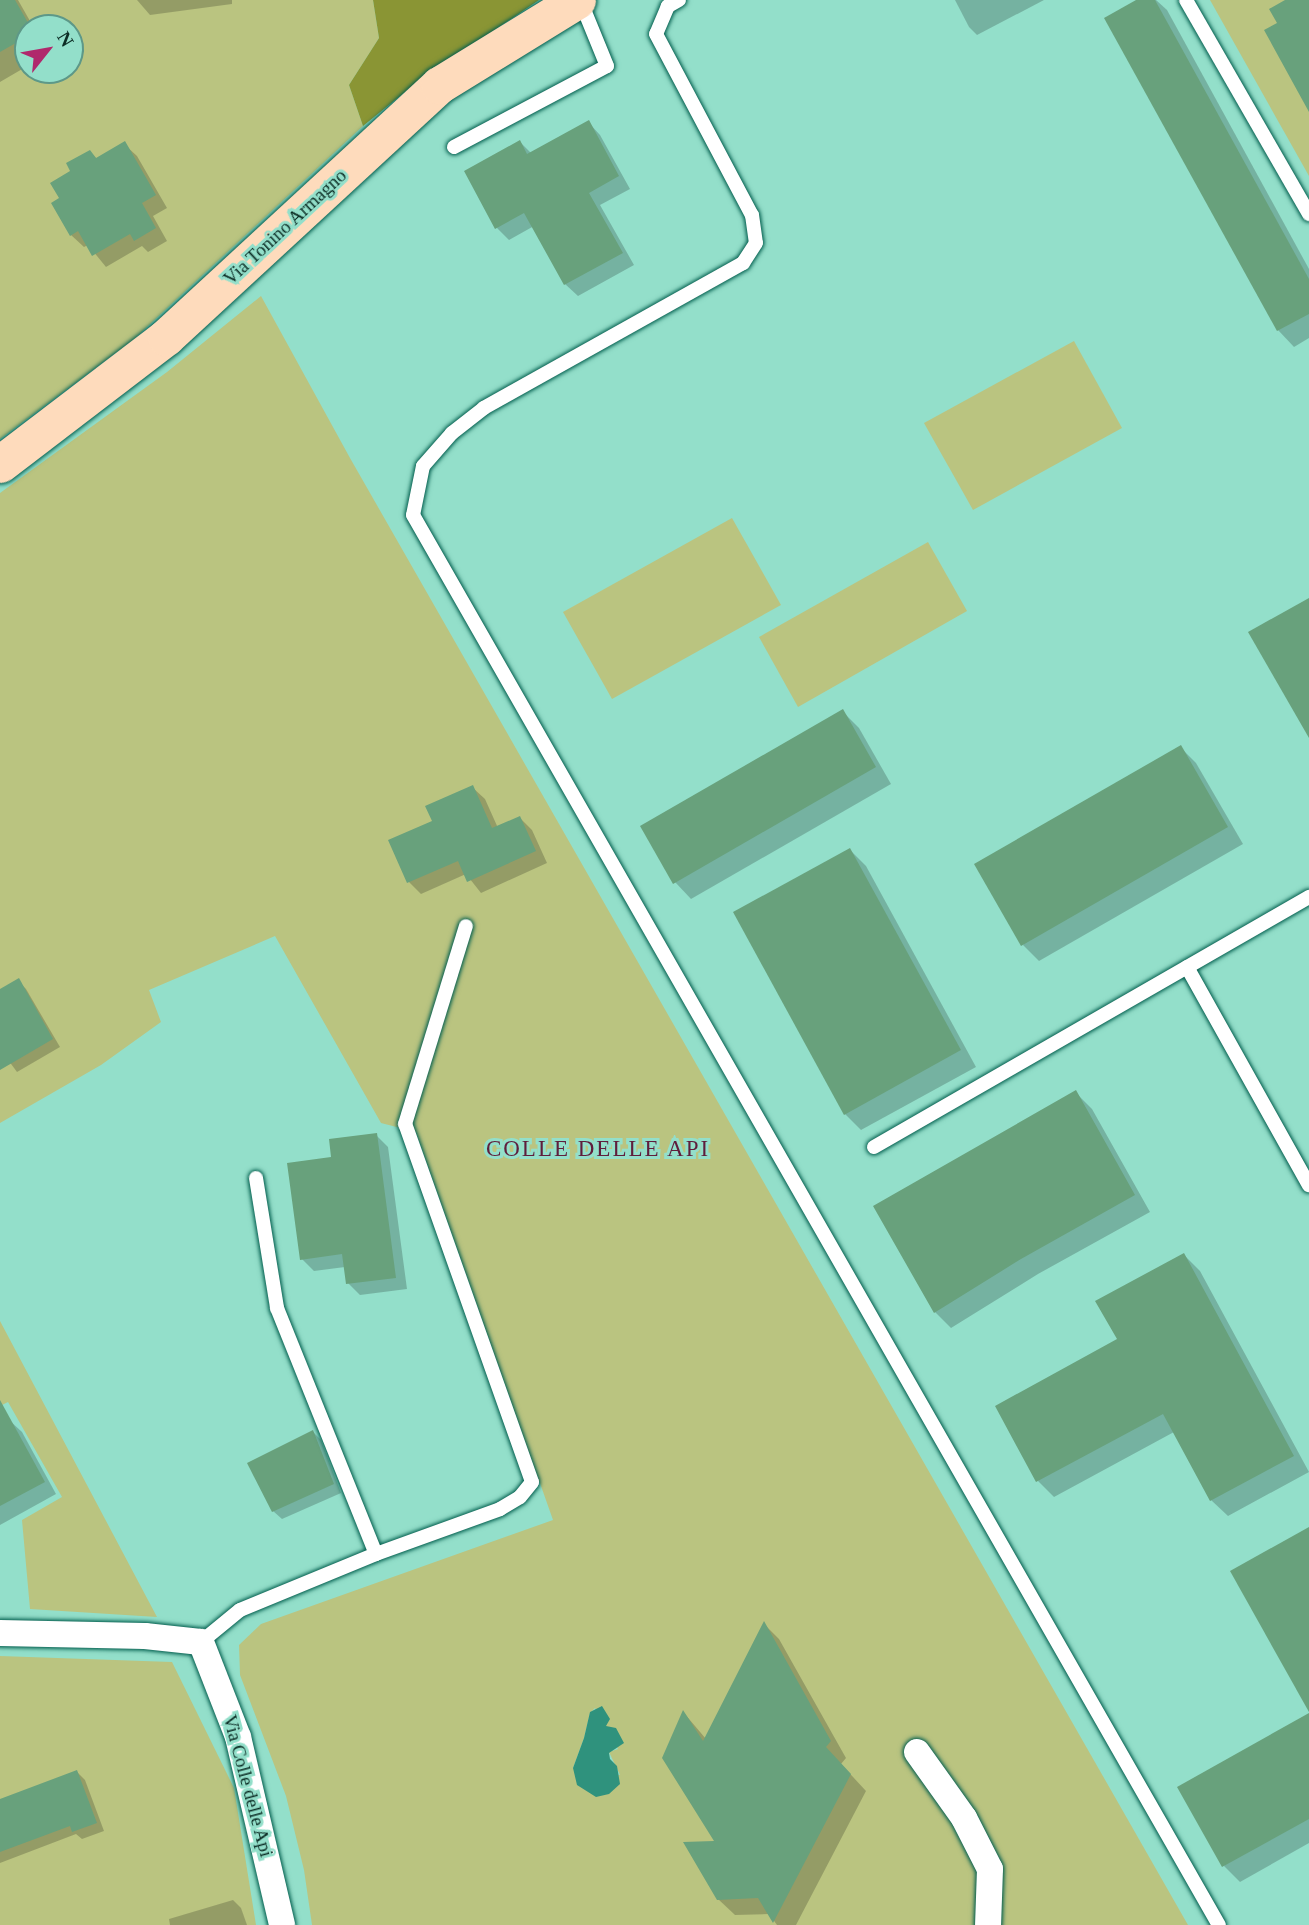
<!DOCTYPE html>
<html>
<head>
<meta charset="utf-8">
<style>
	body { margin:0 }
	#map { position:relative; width:1309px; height:1925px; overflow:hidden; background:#93dfca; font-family:"Times New Roman",serif }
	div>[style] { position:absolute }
	.green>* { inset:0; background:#bac480 }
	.forest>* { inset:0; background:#8a9534 }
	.water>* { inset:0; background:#2f927d }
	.shadow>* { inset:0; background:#0003 }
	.building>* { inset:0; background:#68a17c }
	.roads { filter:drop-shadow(0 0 2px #005d4d) drop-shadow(0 0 2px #005d4d) }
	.lane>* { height:14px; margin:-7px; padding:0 7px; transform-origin:7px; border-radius:7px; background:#fff }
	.street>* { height:26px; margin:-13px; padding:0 13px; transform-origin:13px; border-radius:13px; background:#fff }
	.secondary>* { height:37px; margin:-18.5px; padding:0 18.5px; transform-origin:18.5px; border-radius:18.5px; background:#fedbbc }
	span { translate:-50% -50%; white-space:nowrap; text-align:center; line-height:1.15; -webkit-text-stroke:6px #93dfca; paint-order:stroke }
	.street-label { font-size:19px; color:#0c2d25 }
	.quarter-label { font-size:23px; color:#5f1e3c; letter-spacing:2px }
	.north { position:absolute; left:14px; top:14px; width:70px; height:70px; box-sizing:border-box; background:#93dfca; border:2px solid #5d9888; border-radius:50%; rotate:59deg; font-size:19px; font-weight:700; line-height:28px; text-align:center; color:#0c2d25 }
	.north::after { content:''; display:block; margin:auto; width:24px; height:32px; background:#b0286c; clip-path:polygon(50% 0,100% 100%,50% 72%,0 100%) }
</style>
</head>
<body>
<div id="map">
	<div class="green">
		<i style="clip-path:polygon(evenodd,0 0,373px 0,379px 38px,349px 85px,363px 126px,134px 339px,0 439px,0 0,28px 28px,70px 28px,70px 70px,28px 70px,28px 28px)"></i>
		<i style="clip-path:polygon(1210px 0,1309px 0,1309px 176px)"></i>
		<i style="clip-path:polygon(evenodd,261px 296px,350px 458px,1188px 1925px,312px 1925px,304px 1870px,286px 1796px,240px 1675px,239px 1645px,261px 1624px,553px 1520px,416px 1132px,381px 1123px,275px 936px,149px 990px,161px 1022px,101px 1065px,0 1123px,0 493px,167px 372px,261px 296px,595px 1708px,618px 1749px,609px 1752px,620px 1775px,573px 1768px,584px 1738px,590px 1713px,595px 1708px)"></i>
		<i style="clip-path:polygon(1074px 341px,1122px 428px,973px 510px,924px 423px)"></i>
		<i style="clip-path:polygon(732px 518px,781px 605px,612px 699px,563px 612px)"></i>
		<i style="clip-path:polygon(928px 542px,967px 611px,798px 707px,759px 637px)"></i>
		<i style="clip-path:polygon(0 1321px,157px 1617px,30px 1609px,22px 1520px,62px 1497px,8px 1402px,0 1406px)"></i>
		<i style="clip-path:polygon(0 1656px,172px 1662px,234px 1788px,256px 1925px,0 1925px)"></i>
	</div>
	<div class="forest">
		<i style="clip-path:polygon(373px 0,539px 0,416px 83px,363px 126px,349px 85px,379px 38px)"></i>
	</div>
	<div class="water">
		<i style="clip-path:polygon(602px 1706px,610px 1719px,606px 1726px,616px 1728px,624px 1743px,609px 1753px,610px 1759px,617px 1766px,620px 1784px,609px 1794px,596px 1797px,577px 1785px,573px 1768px,584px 1738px,590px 1712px)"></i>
	</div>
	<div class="shadow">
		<i style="clip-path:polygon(0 0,18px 0,34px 28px,28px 28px,28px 55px,20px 60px,24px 68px,0 82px)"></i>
		<i style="clip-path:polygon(137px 0,232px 0,232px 4px,150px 15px)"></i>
		<i style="clip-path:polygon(955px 0,1044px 0,977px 35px,969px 27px)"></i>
		<i style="clip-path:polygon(1140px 0,1156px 0,1167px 10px,1309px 269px,1309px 338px,1294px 347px,1278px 330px)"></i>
		<i style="clip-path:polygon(588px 122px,600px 135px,630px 189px,600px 205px,634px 265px,578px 296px,565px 284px,534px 226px,509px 240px,497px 228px,520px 142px,531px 153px)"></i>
		<i style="clip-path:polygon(124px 144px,137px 156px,167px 208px,153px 216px,167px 241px,148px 252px,142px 246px,106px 267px,88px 245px,84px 247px,71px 235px,61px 198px,73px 172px,90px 152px,97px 159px)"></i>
		<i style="clip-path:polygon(843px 712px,859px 728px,891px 784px,691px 899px,675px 882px)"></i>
		<i style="clip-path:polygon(1180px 747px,1196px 763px,1243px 844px,1039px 961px,1023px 945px)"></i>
		<i style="clip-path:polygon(472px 787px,485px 799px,498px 828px,520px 818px,532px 830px,547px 863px,481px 893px,466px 874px,421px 894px,409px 882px,434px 822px)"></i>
		<i style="clip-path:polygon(850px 850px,866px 866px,976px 1067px,861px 1130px,845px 1114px)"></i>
		<i style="clip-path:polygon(18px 981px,26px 989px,60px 1047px,17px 1072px,0 1049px,0 991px)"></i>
		<i style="clip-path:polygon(1076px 1093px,1092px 1109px,1150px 1212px,1038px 1274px,951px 1328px,935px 1312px)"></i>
		<i style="clip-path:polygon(376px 1135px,388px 1147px,407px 1289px,360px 1295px,348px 1283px,345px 1267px,314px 1271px,302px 1259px,333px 1158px)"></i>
		<i style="clip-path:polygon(1184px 1255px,1200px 1271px,1309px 1472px,1228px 1516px,1211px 1500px,1174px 1432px,1054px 1497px,1038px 1481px,1119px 1340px)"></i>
		<i style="clip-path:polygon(9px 1420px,22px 1432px,56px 1494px,0 1525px,0 1425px)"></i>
		<i style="clip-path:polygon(313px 1432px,321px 1440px,341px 1493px,282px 1519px,273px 1511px)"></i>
		<i style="clip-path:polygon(764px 1624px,779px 1639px,846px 1758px,841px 1764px,866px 1791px,796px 1925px,777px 1925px,769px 1914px,735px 1915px,718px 1899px,717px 1843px,684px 1713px,706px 1739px)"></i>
		<i style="clip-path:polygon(1309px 1715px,1309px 1843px,1240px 1882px,1224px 1866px)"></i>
		<i style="clip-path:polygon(77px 1772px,85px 1780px,104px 1831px,82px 1839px,76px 1834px,0 1863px,0 1800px)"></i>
		<i style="clip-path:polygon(233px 1900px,241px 1908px,247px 1925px,170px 1925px,169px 1919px)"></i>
	</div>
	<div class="building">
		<i style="clip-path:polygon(0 0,15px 0,31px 28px,28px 36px,0 52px)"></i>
		<i style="clip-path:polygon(1136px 0,1155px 0,1309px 279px,1309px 314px,1277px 331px,1104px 18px)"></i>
		<i style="clip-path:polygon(1285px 0,1309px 0,1309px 112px,1264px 30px,1277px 23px,1269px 9px)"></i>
		<i style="clip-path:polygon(589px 120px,619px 176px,589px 193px,623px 253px,564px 285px,524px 213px,495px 229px,464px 171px,520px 140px,527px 154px)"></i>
		<i style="clip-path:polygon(125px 141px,156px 195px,142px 203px,156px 228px,134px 241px,130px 234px,92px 256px,78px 231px,70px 236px,51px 203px,59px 198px,50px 183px,70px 171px,66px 163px,90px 150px,96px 158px)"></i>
		<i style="clip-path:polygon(1309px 598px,1309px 738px,1248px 632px)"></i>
		<i style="clip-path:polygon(843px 709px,876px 767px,673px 884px,640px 826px)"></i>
		<i style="clip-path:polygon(1181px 745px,1228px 827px,1021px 946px,974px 864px)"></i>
		<i style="clip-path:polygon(473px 785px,492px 828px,520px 816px,536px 851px,467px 882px,458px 861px,407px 883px,388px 840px,432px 821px,425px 806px)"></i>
		<i style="clip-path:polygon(850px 848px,961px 1050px,844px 1115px,733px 912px)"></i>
		<i style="clip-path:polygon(19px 978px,53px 1039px,0 1070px,0 989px)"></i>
		<i style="clip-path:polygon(1076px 1090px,1135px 1195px,1021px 1259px,934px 1313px,873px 1206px)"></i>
		<i style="clip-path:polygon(377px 1133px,396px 1278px,346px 1284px,342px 1254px,300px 1260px,287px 1163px,331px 1157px,329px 1139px)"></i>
		<i style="clip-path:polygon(1184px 1253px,1294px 1456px,1210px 1501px,1163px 1414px,1036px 1482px,995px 1406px,1117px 1339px,1095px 1301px)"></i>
		<i style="clip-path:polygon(0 1400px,45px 1482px,0 1506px)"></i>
		<i style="clip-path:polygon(313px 1430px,334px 1484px,272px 1512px,247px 1463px)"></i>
		<i style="clip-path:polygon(1309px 1527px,1309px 1712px,1230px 1571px)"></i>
		<i style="clip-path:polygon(764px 1621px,831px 1741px,826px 1747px,851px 1774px,773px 1923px,758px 1898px,717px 1900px,683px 1842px,714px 1841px,662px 1758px,683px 1710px,703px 1741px)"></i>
		<i style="clip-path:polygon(1309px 1713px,1309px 1819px,1222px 1867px,1177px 1787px)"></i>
		<i style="clip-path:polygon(77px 1770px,97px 1823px,72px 1832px,70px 1826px,0 1852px,0 1799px)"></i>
	</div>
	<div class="roads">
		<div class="lane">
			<i style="left:679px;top:0;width:13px;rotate:151deg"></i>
			<i style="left:668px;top:6px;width:30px;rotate:113deg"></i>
			<i style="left:656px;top:34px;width:205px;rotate:62.1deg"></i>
			<i style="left:752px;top:215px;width:28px;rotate:82deg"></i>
			<i style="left:756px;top:243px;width:24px;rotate:123deg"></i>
			<i style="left:743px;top:263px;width:297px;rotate:150.8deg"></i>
			<i style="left:484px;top:408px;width:41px;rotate:142deg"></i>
			<i style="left:452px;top:433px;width:44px;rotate:131.3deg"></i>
			<i style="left:423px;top:466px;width:50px;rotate:101.5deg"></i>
			<i style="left:413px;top:515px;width:1624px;rotate:60.25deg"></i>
			<i style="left:1186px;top:0;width:247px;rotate:60.1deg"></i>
			<i style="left:454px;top:147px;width:173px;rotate:-27.9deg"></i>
			<i style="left:607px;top:66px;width:71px;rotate:-112.2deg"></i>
			<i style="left:1187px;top:967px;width:250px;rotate:60.8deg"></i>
			<i style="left:874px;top:1147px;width:502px;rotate:-29.89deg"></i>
			<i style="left:256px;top:1178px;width:132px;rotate:80.8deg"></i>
			<i style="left:277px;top:1308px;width:265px;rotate:68.1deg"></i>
			<i style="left:201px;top:1642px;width:50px;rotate:-39.4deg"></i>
			<i style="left:240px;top:1610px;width:147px;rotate:-22.4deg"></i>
			<i style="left:376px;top:1554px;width:132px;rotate:-19.9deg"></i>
			<i style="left:500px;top:1509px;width:23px;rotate:-31deg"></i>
			<i style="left:520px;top:1497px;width:19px;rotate:-51deg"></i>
			<i style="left:532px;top:1482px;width:380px;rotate:-109.5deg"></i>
			<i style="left:405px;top:1124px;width:207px;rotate:-72.9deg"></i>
		</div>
		<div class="street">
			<i style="left:0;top:1633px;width:145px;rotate:1.2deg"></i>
			<i style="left:145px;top:1636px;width:56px;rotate:6.1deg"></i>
			<i style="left:201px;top:1642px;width:102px;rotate:68.7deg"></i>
			<i style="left:238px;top:1737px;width:193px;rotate:76.8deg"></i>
			<i style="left:917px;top:1752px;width:81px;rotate:54.5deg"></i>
			<i style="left:964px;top:1818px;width:57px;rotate:63deg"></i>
			<i style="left:990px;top:1869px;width:56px;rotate:92deg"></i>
		</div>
		<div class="secondary">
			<i style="left:0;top:464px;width:209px;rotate:-37.4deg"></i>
			<i style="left:166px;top:337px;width:372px;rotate:-42.7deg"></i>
			<i style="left:439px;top:85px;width:162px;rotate:-31.6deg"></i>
		</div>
	</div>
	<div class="street-label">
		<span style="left:285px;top:227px;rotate:-43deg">Via Tonino Armagno</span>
		<span style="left:248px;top:1786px;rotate:75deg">Via Colle delle Api</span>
	</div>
	<div class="quarter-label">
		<span style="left:598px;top:1149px">COLLE DELLE API</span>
	</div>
	<div class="north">N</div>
</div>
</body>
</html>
